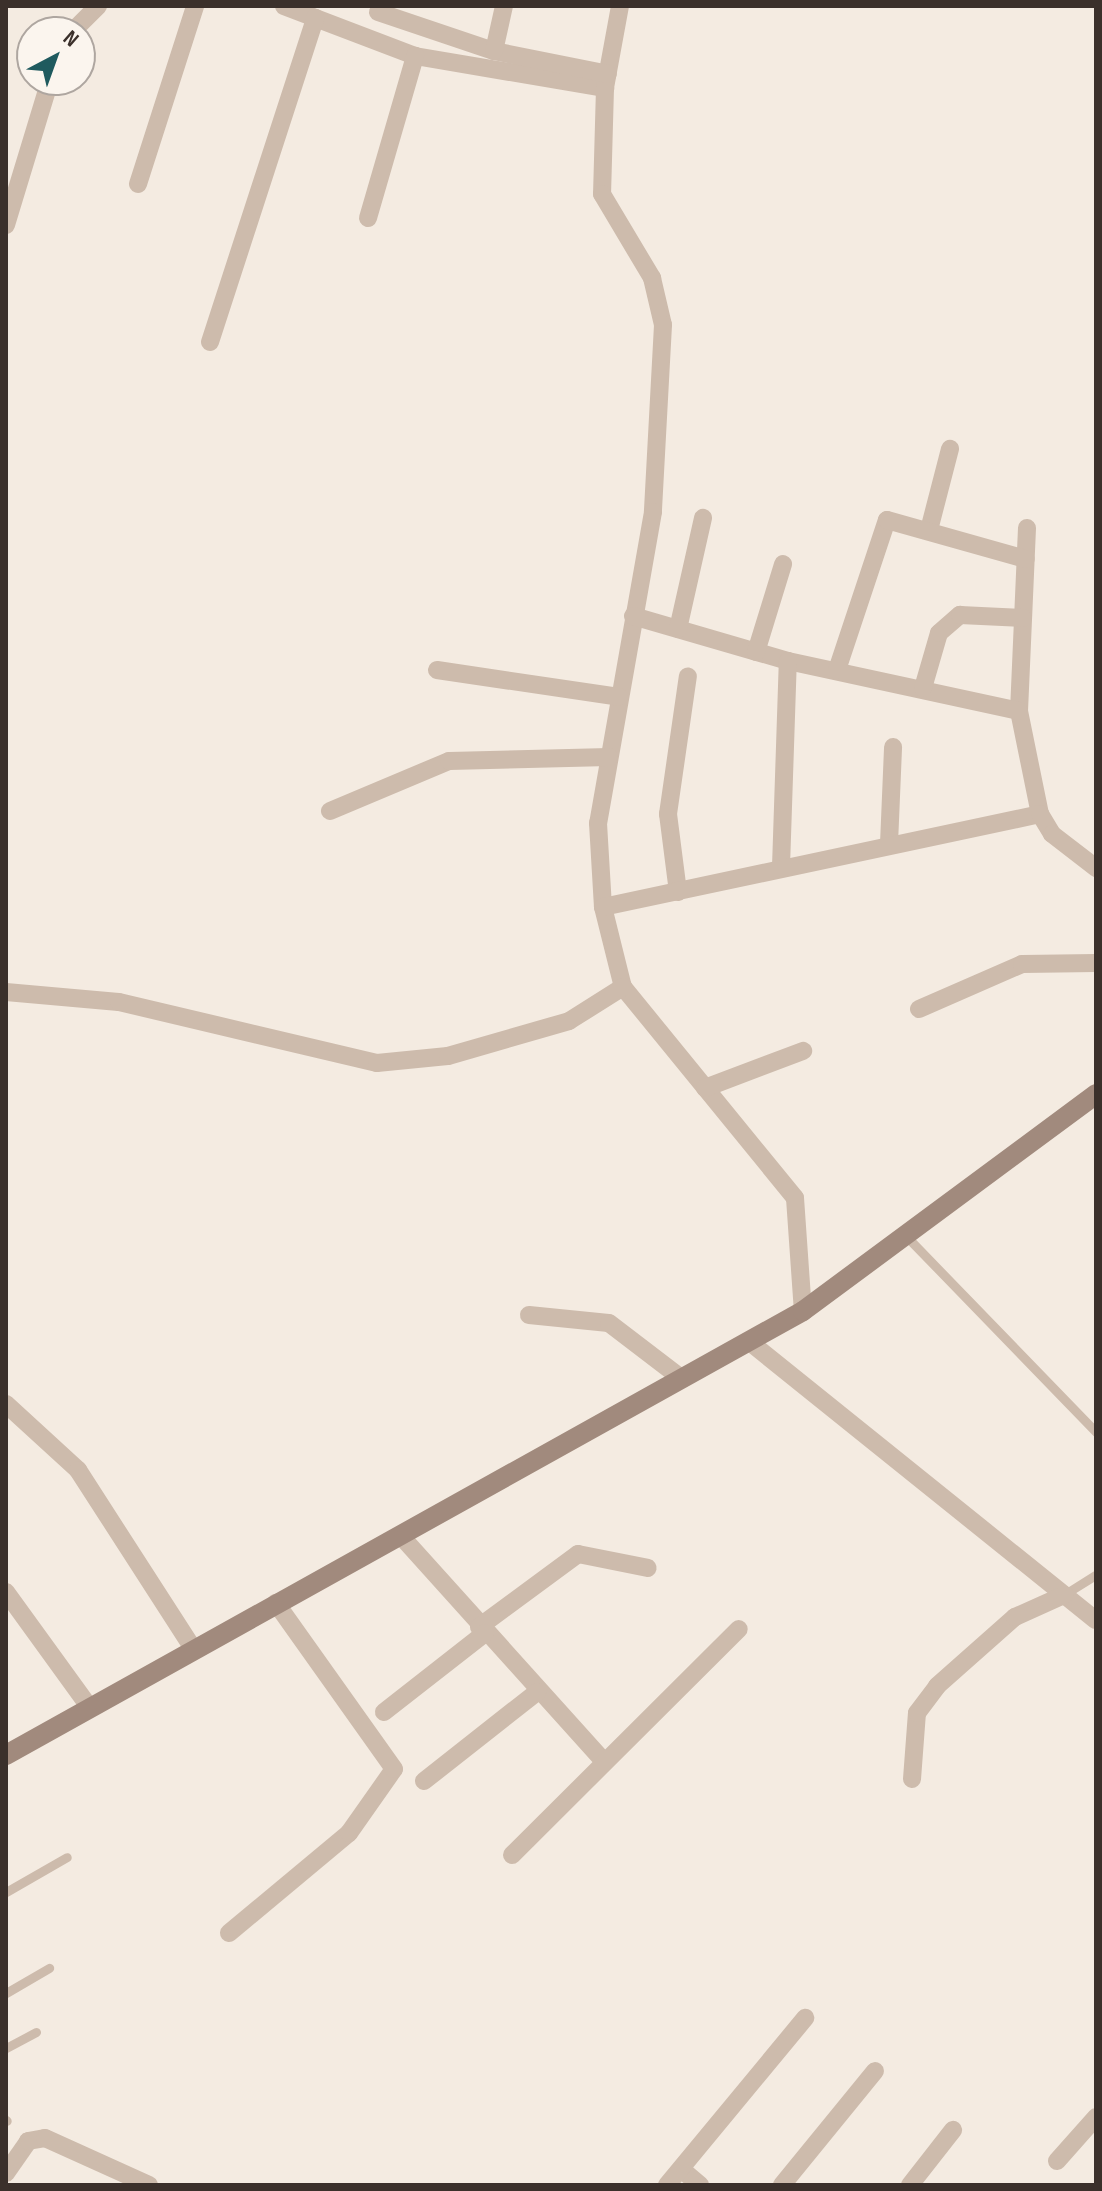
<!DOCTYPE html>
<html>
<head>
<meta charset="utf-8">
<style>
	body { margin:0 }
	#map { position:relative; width:1102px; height:2191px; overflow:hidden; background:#f4ebe1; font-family:"Sofia Sans Condensed",sans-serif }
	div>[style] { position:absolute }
	.service>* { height:9px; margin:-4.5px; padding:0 4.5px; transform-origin:4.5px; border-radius:4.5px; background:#cdbbac }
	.minor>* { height:18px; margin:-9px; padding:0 9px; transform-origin:9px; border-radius:9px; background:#cdbbac }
	.secondary>* { height:20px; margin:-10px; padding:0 10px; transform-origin:10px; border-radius:10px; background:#a18a7d }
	span { translate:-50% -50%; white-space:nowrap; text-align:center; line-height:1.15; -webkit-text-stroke:7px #fbf5ee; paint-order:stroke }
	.frame { position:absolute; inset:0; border:8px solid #3b302b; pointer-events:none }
	.north { position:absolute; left:16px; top:16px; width:80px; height:80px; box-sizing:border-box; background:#fbf5ee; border:2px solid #aea6a0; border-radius:50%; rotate:41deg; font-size:22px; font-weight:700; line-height:32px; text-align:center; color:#3b302b }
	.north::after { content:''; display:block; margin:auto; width:28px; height:36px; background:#1f5a5e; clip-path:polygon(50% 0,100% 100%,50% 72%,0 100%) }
</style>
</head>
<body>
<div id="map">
	<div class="service">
		<i style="left:907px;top:1237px;width:272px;rotate:45.9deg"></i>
		<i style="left:1065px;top:1594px;width:36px;rotate:-32deg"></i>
		<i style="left:6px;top:1892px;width:70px;rotate:-29.8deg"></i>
		<i style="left:6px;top:1993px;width:50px;rotate:-30.2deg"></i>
		<i style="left:6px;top:2048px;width:34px;rotate:-28deg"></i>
		<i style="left:6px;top:2120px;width:1px;rotate:45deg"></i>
	</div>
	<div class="minor">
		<i style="left:284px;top:6px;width:140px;rotate:20.9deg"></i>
		<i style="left:415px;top:56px;width:193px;rotate:9.6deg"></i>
		<i style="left:620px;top:6px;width:83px;rotate:100.4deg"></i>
		<i style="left:605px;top:88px;width:106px;rotate:91.6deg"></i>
		<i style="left:602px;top:194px;width:98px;rotate:59.2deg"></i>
		<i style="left:652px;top:278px;width:48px;rotate:76.8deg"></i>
		<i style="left:663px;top:325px;width:187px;rotate:93.1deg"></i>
		<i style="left:653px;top:512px;width:316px;rotate:100deg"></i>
		<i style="left:598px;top:823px;width:84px;rotate:86.6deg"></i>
		<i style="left:603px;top:907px;width:82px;rotate:76deg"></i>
		<i style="left:623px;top:987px;width:272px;rotate:50.8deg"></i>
		<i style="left:795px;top:1198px;width:113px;rotate:86deg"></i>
		<i style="left:378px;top:12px;width:122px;rotate:18.6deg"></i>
		<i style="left:494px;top:51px;width:116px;rotate:11.4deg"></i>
		<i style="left:72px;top:32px;width:37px;rotate:-45deg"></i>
		<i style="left:494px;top:51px;width:46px;rotate:-77.5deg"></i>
		<i style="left:138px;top:184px;width:187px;rotate:-72.2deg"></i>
		<i style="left:368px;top:218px;width:169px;rotate:-73.8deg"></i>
		<i style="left:6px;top:225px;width:152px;rotate:-73.1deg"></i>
		<i style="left:210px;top:342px;width:341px;rotate:-72deg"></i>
		<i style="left:1027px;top:528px;width:183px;rotate:92.5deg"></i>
		<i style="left:1019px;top:711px;width:105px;rotate:78.5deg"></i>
		<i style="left:929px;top:530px;width:84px;rotate:-75.5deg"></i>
		<i style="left:633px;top:616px;width:161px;rotate:16.2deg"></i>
		<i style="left:788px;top:661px;width:236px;rotate:12.2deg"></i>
		<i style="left:678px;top:629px;width:114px;rotate:-77.3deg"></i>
		<i style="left:756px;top:652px;width:92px;rotate:-72.9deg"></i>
		<i style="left:437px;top:670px;width:184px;rotate:8.4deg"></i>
		<i style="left:837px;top:670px;width:158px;rotate:-71.6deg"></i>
		<i style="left:887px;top:520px;width:144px;rotate:15.7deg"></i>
		<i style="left:923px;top:688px;width:57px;rotate:-73.8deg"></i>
		<i style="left:939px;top:633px;width:28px;rotate:-41deg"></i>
		<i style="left:960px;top:615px;width:63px;rotate:2.7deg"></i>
		<i style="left:330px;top:811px;width:129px;rotate:-22.8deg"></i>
		<i style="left:449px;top:761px;width:160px;rotate:-1.4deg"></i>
		<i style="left:889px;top:844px;width:97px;rotate:-87.6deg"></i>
		<i style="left:781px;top:867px;width:206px;rotate:-88.1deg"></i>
		<i style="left:678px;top:892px;width:79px;rotate:-97.3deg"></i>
		<i style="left:668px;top:814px;width:139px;rotate:-81.8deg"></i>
		<i style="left:603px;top:907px;width:447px;rotate:-12deg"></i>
		<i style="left:1040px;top:814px;width:23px;rotate:59deg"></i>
		<i style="left:1052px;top:834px;width:56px;rotate:37.7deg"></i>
		<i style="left:6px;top:992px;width:113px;rotate:5.1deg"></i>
		<i style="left:119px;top:1002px;width:265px;rotate:13.3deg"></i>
		<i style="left:377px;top:1063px;width:71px;rotate:-5.6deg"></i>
		<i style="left:448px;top:1056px;width:126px;rotate:-16.1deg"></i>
		<i style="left:569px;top:1021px;width:64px;rotate:-32.2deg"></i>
		<i style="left:919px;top:1009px;width:112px;rotate:-23.6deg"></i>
		<i style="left:1022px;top:964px;width:74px;rotate:-0.8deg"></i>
		<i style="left:705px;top:1088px;width:105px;rotate:-20.7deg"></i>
		<i style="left:529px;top:1315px;width:80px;rotate:5.7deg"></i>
		<i style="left:609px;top:1323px;width:91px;rotate:37.4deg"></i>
		<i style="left:751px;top:1343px;width:442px;rotate:38.8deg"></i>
		<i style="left:6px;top:1404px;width:98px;rotate:42.5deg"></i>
		<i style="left:78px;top:1470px;width:214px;rotate:57.2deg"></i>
		<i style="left:401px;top:1536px;width:300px;rotate:48deg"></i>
		<i style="left:6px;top:1592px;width:143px;rotate:54.1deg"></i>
		<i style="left:479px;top:1627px;width:123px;rotate:-36.4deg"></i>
		<i style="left:578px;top:1554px;width:71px;rotate:11.3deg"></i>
		<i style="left:384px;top:1712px;width:128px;rotate:-38deg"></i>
		<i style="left:912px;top:1779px;width:66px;rotate:-85.7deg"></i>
		<i style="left:917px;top:1713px;width:34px;rotate:-53deg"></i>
		<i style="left:937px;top:1686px;width:104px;rotate:-41.5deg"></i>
		<i style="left:1015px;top:1617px;width:54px;rotate:-24.2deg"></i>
		<i style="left:424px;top:1781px;width:144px;rotate:-38.2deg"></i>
		<i style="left:512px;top:1855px;width:320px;rotate:-44.9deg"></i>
		<i style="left:229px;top:1933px;width:156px;rotate:-39.8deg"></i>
		<i style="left:349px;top:1833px;width:78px;rotate:-54.9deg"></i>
		<i style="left:394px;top:1769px;width:204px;rotate:-125.4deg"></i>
		<i style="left:1057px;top:2161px;width:59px;rotate:-48.4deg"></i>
		<i style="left:681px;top:2169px;width:25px;rotate:40deg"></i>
		<i style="left:6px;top:2173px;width:39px;rotate:-55deg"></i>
		<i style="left:28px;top:2141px;width:17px;rotate:-10deg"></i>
		<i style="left:45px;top:2138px;width:114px;rotate:24.3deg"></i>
		<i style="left:667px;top:2185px;width:217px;rotate:-50.4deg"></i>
		<i style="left:782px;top:2185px;width:147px;rotate:-50.8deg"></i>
		<i style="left:910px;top:2185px;width:70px;rotate:-52deg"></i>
	</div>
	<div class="secondary">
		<i style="left:6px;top:1755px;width:912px;rotate:-29.12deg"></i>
		<i style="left:803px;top:1311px;width:365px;rotate:-36.5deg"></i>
	</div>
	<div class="frame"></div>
	<div class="north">N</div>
</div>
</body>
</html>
